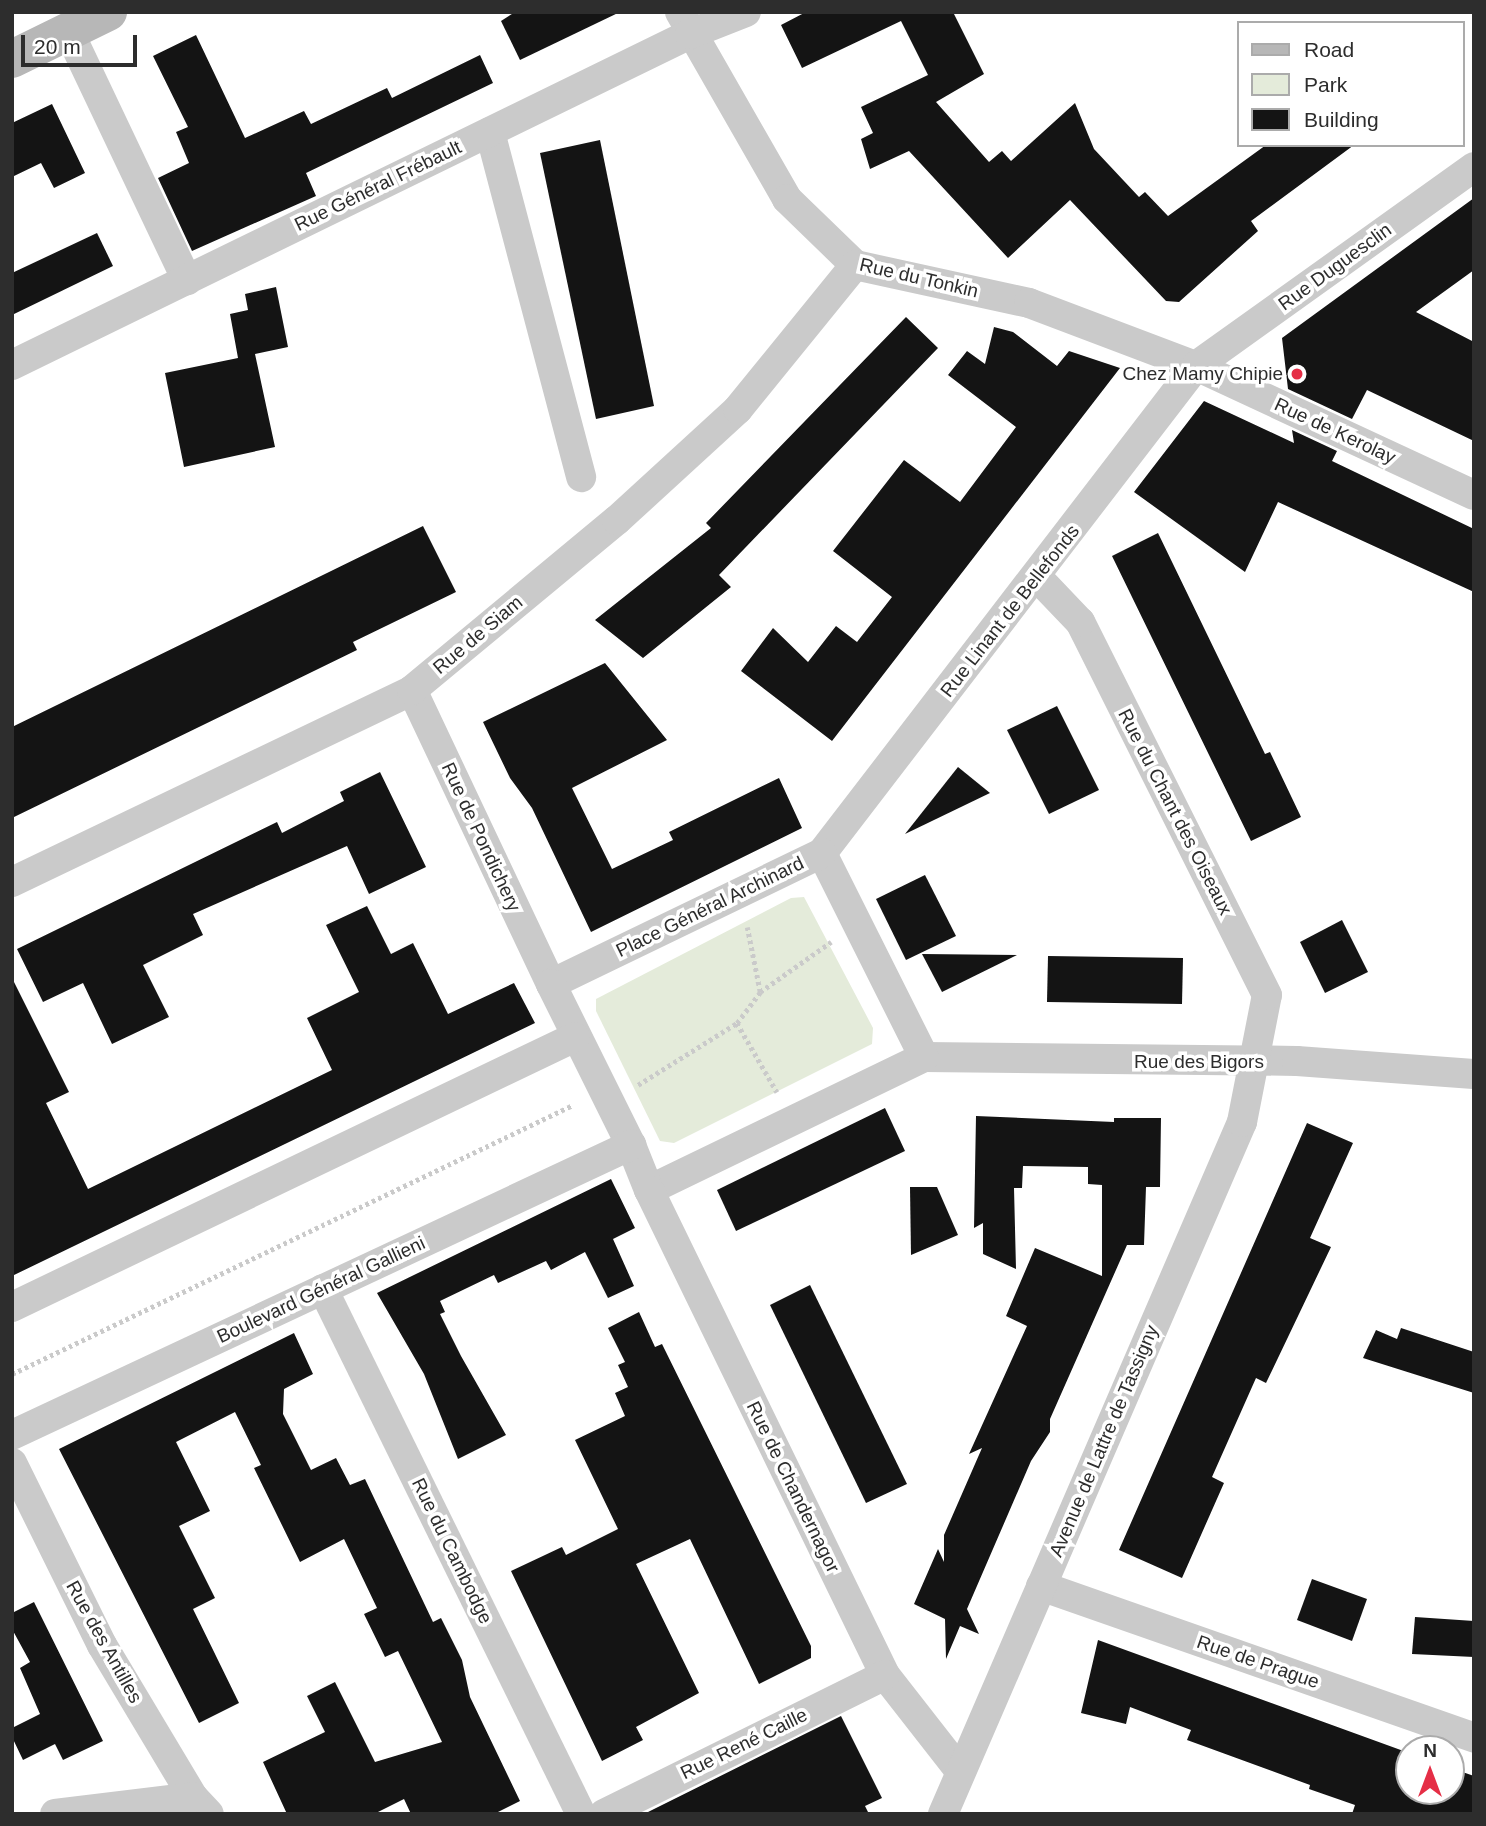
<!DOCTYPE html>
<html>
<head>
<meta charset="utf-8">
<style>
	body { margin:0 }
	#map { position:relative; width:1486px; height:1826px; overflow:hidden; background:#fff; font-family:Helvetica,sans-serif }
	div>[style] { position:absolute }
	.green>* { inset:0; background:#e4ebda }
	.building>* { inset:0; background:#141414 }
	.path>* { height:4.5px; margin-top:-2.25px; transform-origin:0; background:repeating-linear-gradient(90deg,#cacaca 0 3.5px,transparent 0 7px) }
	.street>* { height:30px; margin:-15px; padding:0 15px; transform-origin:15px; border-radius:15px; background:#cacaca }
	.secondary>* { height:38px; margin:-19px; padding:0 19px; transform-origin:19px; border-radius:19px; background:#b7b7b7 }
	.dots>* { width:19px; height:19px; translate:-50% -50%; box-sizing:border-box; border:4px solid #fff; border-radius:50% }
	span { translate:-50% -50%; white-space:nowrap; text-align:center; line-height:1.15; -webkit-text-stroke:7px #fff; paint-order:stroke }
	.street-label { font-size:19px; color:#2d2d2d }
	.poi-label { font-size:19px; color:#2d2d2d }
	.right { translate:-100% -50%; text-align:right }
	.frame { position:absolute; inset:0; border:14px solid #2d2d2d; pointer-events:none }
	.legend { position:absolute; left:1237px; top:21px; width:228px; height:126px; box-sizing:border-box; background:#fff; border:2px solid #ababab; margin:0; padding:9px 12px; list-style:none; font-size:21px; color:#2d2d2d }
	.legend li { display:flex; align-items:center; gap:14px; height:35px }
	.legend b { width:35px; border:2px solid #ababab }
	.north { position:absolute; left:1395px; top:1735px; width:70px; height:70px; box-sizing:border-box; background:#fff; border:2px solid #ababab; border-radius:50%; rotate:0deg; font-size:19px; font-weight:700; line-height:28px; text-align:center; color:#2d2d2d }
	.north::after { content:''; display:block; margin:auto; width:24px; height:32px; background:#e52e46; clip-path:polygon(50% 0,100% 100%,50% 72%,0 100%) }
	.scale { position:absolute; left:21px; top:35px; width:116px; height:32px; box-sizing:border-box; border:4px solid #2d2d2d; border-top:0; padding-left:9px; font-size:21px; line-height:24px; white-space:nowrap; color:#2d2d2d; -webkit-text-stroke:5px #fff; paint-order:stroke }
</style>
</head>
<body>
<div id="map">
	<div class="green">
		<i style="clip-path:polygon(804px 897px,873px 1028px,872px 1044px,674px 1143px,660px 1141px,596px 1011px,596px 999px,791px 898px)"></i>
	</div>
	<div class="building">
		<i style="clip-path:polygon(515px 12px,620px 12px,520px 60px,501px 21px)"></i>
		<i style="clip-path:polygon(806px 12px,953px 12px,984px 74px,936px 102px,989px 162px,1002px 151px,1011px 161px,1075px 103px,1094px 149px,1139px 197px,1145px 192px,1168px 216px,1266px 145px,1354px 145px,1251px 221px,1258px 231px,1179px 302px,1166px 301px,1070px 200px,1008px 258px,909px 151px,870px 169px,861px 139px,873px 133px,861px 107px,928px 75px,901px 21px,802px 68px,781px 25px)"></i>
		<i style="clip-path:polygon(196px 35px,245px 138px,304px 111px,311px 124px,387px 88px,392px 98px,480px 55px,493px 83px,306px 173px,316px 196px,192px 251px,158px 178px,189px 163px,176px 132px,188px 127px,153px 56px)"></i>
		<i style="clip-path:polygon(52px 104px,85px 173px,54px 188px,41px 163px,12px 177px,12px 123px)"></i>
		<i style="clip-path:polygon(600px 140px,654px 406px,596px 419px,540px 153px)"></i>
		<i style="clip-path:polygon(1474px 198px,1474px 270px,1416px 312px,1474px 342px,1474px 441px,1367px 390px,1352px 419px,1288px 389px,1282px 338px)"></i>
		<i style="clip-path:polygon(97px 233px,113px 266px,12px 315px,12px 273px)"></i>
		<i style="clip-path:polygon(276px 287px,288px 347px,255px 354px,275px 447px,184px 467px,165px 373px,238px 358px,230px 314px,248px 310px,245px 294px)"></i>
		<i style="clip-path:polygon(906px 317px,938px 348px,719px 575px,731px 587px,643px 658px,595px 620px,711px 528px,706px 523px)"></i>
		<i style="clip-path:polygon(994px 327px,1013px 332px,1057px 366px,1069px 351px,1120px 368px,832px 741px,741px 671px,773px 628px,808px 662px,836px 626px,857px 642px,892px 597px,833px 551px,904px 460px,960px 502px,1016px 427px,948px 375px,967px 351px,985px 364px)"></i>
		<i style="clip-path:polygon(1204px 401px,1294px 443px,1292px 430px,1337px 451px,1332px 461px,1474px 529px,1474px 592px,1278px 502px,1245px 572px,1134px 492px)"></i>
		<i style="clip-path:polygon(423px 526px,456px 592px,353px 642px,357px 650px,12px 818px,12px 727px)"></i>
		<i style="clip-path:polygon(1158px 533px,1265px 754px,1270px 752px,1301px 817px,1251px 841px,1112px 556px)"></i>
		<i style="clip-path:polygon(605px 663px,667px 740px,572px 788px,612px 869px,673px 840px,669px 832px,779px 778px,802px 828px,591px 932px,532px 808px,510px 778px,483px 722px)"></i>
		<i style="clip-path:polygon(1057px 706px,1099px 790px,1049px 814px,1007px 730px)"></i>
		<i style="clip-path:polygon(958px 767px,990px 793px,905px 834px)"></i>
		<i style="clip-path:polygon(380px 772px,426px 867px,369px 894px,347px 846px,193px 914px,203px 935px,143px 965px,169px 1017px,112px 1044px,83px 983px,43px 1002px,17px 949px,277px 822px,282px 833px,344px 801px,340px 792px)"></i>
		<i style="clip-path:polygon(925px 875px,956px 936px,906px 960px,876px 899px)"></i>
		<i style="clip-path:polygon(367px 906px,391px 954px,413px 943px,448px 1014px,514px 983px,535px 1023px,12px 1276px,12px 978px,69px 1092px,46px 1103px,88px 1189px,332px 1070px,307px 1018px,359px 992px,326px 925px)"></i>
		<i style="clip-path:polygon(1342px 920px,1368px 972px,1325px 993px,1300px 942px)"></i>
		<i style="clip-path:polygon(922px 954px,1017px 955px,942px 992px)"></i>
		<i style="clip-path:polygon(1048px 956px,1183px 958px,1182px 1004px,1047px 1002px)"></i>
		<i style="clip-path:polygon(885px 1108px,905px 1151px,736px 1231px,717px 1190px)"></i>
		<i style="clip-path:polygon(976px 1116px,1114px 1122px,1114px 1118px,1161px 1118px,1160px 1187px,1146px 1187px,1144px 1245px,1127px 1245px,1050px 1419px,1050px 1432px,1031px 1461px,967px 1609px,979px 1634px,960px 1626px,946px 1659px,945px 1619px,914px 1604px,938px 1549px,944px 1562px,944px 1535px,982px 1448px,969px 1454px,1027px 1326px,1006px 1316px,1035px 1248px,1102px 1276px,1102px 1185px,1088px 1184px,1088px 1167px,1023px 1166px,1022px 1188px,1014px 1188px,1016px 1269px,983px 1254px,983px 1223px,974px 1228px)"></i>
		<i style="clip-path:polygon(1307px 1123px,1353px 1143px,1310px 1238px,1331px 1247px,1266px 1383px,1256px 1378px,1212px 1477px,1224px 1483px,1182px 1578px,1119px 1550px)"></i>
		<i style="clip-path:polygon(611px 1179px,635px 1228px,613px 1239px,634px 1286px,608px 1298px,585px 1252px,551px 1270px,546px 1261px,498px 1283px,494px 1275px,440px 1301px,445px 1312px,440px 1314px,461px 1356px,506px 1435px,458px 1459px,424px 1374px,377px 1293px)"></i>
		<i style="clip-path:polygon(910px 1187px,937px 1187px,958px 1235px,911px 1255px)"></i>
		<i style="clip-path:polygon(810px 1285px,907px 1484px,866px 1503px,770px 1305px)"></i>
		<i style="clip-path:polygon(639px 1312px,655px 1347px,662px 1344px,811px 1646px,811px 1658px,759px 1684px,690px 1539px,636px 1564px,699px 1693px,636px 1727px,643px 1740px,602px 1761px,511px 1571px,562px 1547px,566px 1555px,618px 1529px,575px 1440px,625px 1416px,615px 1393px,628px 1387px,618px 1365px,625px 1362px,608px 1328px)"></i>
		<i style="clip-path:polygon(1401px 1328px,1474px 1352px,1474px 1393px,1363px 1358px,1376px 1330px,1397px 1339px)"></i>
		<i style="clip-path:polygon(294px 1333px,313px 1374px,284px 1389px,283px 1414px,311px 1470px,336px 1458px,350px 1485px,365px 1479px,433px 1622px,441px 1618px,462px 1660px,470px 1697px,520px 1801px,494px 1814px,411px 1814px,404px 1799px,374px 1814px,287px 1814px,263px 1762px,325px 1732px,307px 1696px,335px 1682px,375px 1762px,442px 1742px,398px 1651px,385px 1657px,364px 1614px,377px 1608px,344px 1539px,300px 1562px,254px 1468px,261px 1465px,235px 1412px,176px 1442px,210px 1511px,179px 1526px,215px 1598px,193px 1609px,239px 1703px,199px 1723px,59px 1449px)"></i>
		<i style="clip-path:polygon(1312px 1579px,1367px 1599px,1352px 1641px,1297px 1620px)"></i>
		<i style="clip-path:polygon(34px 1602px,103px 1741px,63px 1760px,55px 1744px,23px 1760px,12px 1737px,12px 1728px,40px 1714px,20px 1668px,30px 1662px,12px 1629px,12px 1613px)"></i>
		<i style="clip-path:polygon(1415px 1617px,1474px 1621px,1474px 1657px,1412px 1654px)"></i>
		<i style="clip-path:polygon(1098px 1640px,1409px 1753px,1409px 1791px,1451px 1791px,1451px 1768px,1474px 1776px,1474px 1814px,1352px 1814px,1355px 1805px,1309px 1789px,1310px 1785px,1187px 1740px,1191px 1730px,1130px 1707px,1126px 1724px,1081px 1713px)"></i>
		<i style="clip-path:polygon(841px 1716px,882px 1798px,865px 1806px,869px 1814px,644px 1814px)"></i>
	</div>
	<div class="path">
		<i style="left:760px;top:992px;width:87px;rotate:-35.2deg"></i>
		<i style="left:737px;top:1023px;width:80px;rotate:59.9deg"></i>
		<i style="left:638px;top:1085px;width:117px;rotate:-32.1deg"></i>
		<i style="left:737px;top:1023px;width:39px;rotate:-53deg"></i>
		<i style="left:760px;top:992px;width:66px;rotate:-101.3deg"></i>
		<i style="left:12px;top:1374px;width:622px;rotate:-25.62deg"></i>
	</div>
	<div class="street">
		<i style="left:680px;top:12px;width:215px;rotate:60.2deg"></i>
		<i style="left:787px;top:199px;width:95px;rotate:44.1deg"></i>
		<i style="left:855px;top:265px;width:178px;rotate:12.3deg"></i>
		<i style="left:1029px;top:303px;width:178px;rotate:20.7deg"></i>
		<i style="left:1196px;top:366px;width:306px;rotate:24.9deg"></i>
		<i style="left:69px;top:32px;width:275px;rotate:64.6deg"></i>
		<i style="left:490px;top:132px;width:357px;rotate:75.2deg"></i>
		<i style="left:12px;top:365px;width:754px;rotate:-26.02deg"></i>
		<i style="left:690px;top:34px;width:60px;rotate:-21.4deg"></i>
		<i style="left:412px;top:690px;width:325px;rotate:64.7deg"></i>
		<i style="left:822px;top:853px;width:614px;rotate:-52.48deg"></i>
		<i style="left:1196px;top:366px;width:342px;rotate:-35.6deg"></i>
		<i style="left:12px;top:882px;width:444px;rotate:-25.6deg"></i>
		<i style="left:412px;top:690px;width:266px;rotate:-39.7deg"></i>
		<i style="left:617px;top:520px;width:164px;rotate:-42.5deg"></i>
		<i style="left:738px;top:409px;width:186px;rotate:-50.9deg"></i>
		<i style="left:924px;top:1057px;width:373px;rotate:0.6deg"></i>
		<i style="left:1297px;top:1061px;width:177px;rotate:4.2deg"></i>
		<i style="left:649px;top:1190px;width:305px;rotate:-25.8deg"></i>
		<i style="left:924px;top:1057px;width:228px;rotate:-116.6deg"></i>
		<i style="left:822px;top:853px;width:301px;rotate:154.2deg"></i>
		<i style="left:551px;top:984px;width:180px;rotate:63.6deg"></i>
		<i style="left:631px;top:1145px;width:48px;rotate:68.2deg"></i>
		<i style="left:649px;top:1190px;width:539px;rotate:64.05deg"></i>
		<i style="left:885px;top:1675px;width:122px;rotate:52deg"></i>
		<i style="left:323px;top:1289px;width:585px;rotate:63.83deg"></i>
		<i style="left:12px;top:1307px;width:624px;rotate:-25.62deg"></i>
		<i style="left:12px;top:1435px;width:684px;rotate:-25.1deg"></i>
		<i style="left:12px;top:1463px;width:203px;rotate:63.7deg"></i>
		<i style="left:102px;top:1645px;width:177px;rotate:59.1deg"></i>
		<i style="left:193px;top:1797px;width:23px;rotate:47deg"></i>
		<i style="left:1041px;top:1586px;width:459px;rotate:19.3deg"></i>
		<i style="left:55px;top:1814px;width:139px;rotate:-7deg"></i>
		<i style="left:604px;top:1814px;width:313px;rotate:-26.3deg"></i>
		<i style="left:943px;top:1814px;width:754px;rotate:-66.63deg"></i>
		<i style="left:1242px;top:1122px;width:129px;rotate:-78.9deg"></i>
		<i style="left:1267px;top:995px;width:417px;rotate:-116.6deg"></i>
		<i style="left:1080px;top:622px;width:62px;rotate:-133.7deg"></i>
	</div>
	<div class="secondary">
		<i style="left:12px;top:59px;width:107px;rotate:-26.1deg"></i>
	</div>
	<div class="dots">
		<i style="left:1297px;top:374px;background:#e52e46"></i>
	</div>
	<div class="street-label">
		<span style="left:378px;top:186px;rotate:-26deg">Rue Général Frébault</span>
		<span style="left:1335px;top:267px;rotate:-36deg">Rue Duguesclin</span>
		<span style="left:919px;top:278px;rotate:13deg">Rue du Tonkin</span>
		<span style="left:1335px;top:431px;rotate:25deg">Rue de Kerolay</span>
		<span style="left:1010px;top:611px;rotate:-52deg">Rue Linant de Bellefonds</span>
		<span style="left:478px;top:635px;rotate:-40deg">Rue de Siam</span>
		<span style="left:1175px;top:812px;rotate:63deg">Rue du Chant des Oiseaux</span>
		<span style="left:481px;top:837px;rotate:65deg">Rue de Pondichery</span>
		<span style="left:710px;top:907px;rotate:-26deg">Place Général Archinard</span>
		<span style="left:1199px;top:1062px">Rue des Bigors</span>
		<span style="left:321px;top:1290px;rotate:-25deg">Boulevard Général Gallieni</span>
		<span style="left:1104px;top:1441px;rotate:-67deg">Avenue de Lattre de Tassigny</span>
		<span style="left:793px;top:1487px;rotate:64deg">Rue de Chandernagor</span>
		<span style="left:452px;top:1551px;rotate:64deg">Rue du Cambodge</span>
		<span style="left:104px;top:1642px;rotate:61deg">Rue des Antilles</span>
		<span style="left:1258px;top:1662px;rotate:19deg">Rue de Prague</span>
		<span style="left:744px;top:1744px;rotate:-26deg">Rue René Caille</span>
	</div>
	<div class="poi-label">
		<span class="right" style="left:1283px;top:374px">Chez Mamy Chipie</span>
	</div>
	<div class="frame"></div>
	<ul class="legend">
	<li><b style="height:9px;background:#b7b7b7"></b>Road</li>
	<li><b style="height:19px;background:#e4ebda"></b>Park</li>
	<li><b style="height:19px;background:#141414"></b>Building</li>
	</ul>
	<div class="north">N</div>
	<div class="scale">20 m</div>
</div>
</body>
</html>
